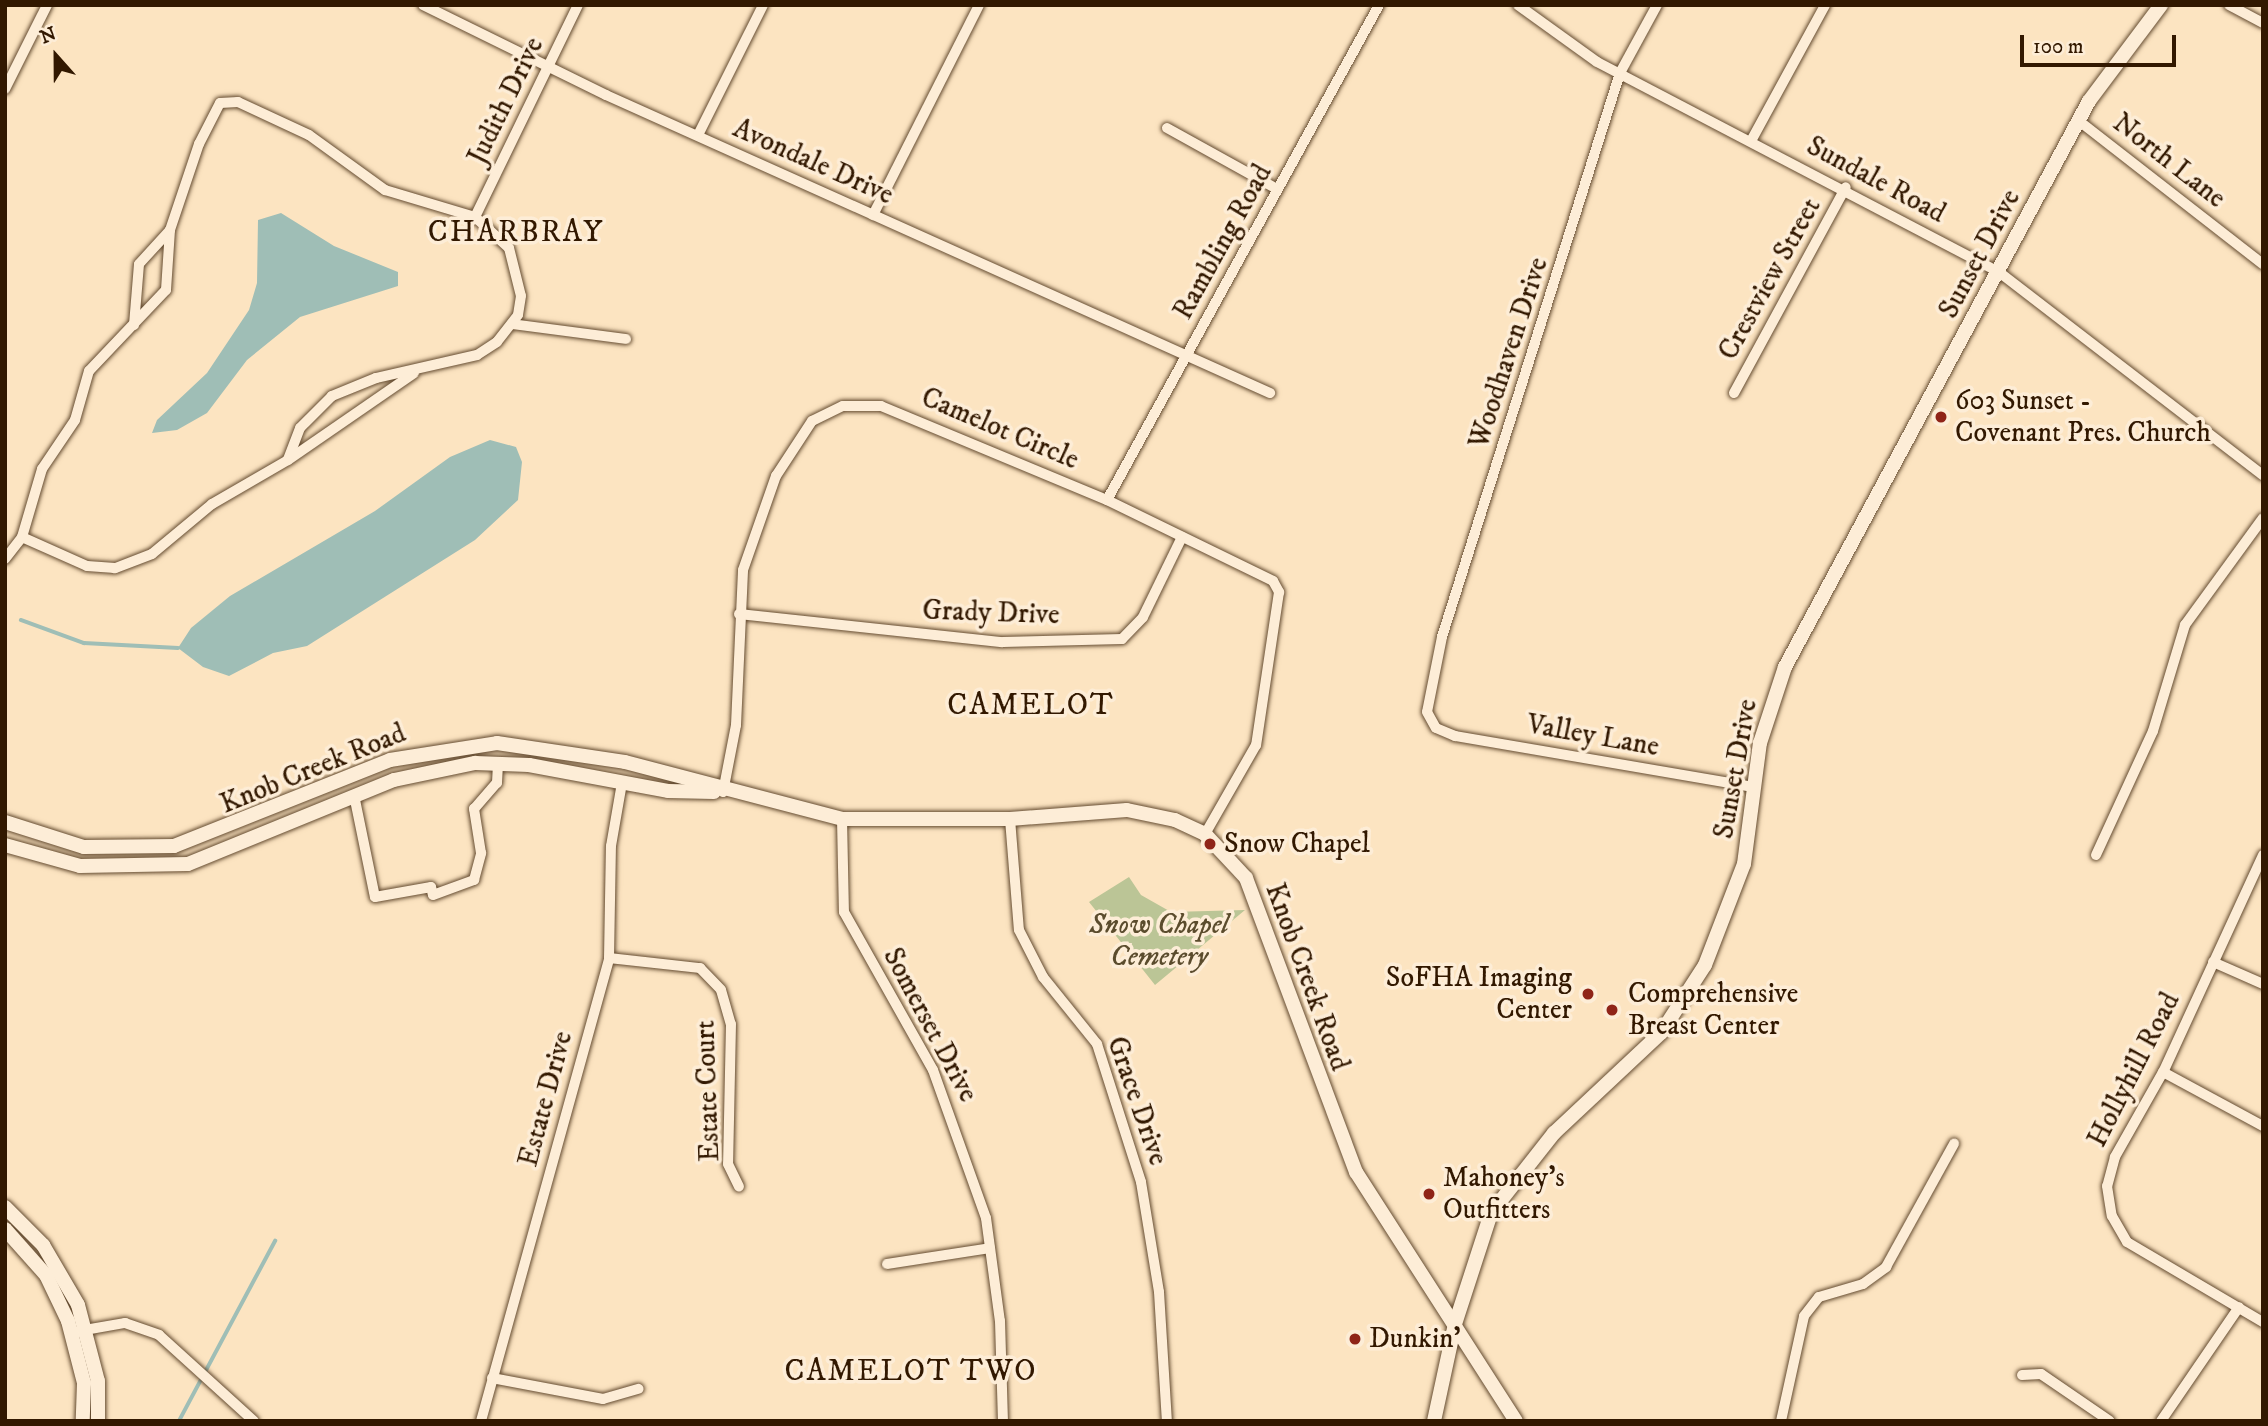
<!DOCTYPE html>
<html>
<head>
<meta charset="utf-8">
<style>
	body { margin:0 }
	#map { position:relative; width:2268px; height:1426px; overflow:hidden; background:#fce4c1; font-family:"IM FELL DW Pica",serif }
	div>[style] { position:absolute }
	.green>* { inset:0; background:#bbc596 }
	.water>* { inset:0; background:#9fbeb6 }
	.stream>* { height:3.5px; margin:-1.75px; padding:0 1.75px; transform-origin:1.75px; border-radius:1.75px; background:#9fbeb6 }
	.roads { filter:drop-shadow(0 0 2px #644b30) drop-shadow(0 0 2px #644b30) }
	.street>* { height:10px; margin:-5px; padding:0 5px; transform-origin:5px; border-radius:5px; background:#fdedd7 }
	.secondary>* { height:14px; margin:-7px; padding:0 7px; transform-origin:7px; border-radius:7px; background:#fdedd7 }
	.dots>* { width:19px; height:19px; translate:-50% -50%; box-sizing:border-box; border:4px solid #fdedd7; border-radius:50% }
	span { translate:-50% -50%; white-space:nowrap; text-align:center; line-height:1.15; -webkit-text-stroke:7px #fdedd7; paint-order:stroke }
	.street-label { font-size:28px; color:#321800 }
	.poi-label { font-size:28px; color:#321800 }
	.left { translate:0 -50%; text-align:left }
	.right { translate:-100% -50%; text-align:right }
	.park-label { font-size:28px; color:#5b4c2d; font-style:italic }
	.neighbourhood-label { font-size:30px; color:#321800; letter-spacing:2px }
	.frame { position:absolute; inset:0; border:7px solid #321800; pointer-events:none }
	.north { position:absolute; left:21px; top:21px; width:70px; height:70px; -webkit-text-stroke:5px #fdedd7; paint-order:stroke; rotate:339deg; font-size:19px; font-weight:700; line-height:28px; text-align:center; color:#321800 }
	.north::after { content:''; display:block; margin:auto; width:24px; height:32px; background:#321800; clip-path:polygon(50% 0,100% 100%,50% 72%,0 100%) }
	.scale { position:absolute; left:2020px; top:35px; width:156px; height:32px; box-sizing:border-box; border:4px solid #321800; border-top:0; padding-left:9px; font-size:21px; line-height:24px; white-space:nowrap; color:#321800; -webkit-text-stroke:5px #fdedd7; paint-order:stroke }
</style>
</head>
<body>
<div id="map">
	<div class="green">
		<i style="clip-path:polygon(1129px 877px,1141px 895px,1171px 912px,1245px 910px,1155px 985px,1089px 902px)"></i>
	</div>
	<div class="water">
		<i style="clip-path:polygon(281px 213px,334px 246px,398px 272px,398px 286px,300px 317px,247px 360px,207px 413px,177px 430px,152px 433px,157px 420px,207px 373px,249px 310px,257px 283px,258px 220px)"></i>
		<i style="clip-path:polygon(490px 440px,516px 447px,522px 462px,518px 500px,475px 540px,307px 646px,273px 653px,229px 676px,203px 667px,178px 648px,191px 628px,230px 596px,375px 511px,450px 457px)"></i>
	</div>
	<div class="stream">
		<i style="left:21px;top:620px;width:67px;rotate:20.1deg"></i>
		<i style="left:84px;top:643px;width:94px;rotate:3deg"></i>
		<i style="left:179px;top:1421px;width:204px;rotate:-61.9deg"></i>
	</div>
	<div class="roads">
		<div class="street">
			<i style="left:423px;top:5px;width:204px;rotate:26.2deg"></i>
			<i style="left:606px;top:95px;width:728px;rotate:24.17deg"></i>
			<i style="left:1518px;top:5px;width:97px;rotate:35.8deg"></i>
			<i style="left:1597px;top:62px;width:454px;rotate:27.6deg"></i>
			<i style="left:1999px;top:272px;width:333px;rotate:37.6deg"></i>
			<i style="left:1657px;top:5px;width:77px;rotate:118.6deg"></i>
			<i style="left:1620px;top:73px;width:591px;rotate:107.52deg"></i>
			<i style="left:1442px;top:637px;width:76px;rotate:101.3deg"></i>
			<i style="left:1427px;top:712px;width:18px;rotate:61deg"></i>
			<i style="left:1436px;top:728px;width:21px;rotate:23deg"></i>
			<i style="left:1455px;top:736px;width:302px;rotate:9.7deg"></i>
			<i style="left:2229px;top:5px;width:38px;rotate:28deg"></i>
			<i style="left:5px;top:89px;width:94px;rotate:-63.4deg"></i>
			<i style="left:2079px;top:121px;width:233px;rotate:37.9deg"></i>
			<i style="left:1167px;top:128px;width:126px;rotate:29deg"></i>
			<i style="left:698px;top:135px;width:145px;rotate:-63.4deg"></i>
			<i style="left:1751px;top:141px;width:155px;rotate:-61.4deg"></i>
			<i style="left:873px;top:215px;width:235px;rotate:-63.2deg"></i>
			<i style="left:475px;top:217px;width:236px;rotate:-64.1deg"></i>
			<i style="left:512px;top:324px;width:115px;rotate:7.5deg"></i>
			<i style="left:134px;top:325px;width:61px;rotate:-85.3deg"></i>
			<i style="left:139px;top:264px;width:46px;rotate:-47.6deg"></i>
			<i style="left:1734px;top:393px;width:234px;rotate:-61.5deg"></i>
			<i style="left:288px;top:460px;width:153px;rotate:-34.6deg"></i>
			<i style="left:1107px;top:500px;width:565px;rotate:-61.21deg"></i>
			<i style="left:5px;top:559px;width:28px;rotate:-52deg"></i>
			<i style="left:22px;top:537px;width:71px;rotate:-73.6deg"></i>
			<i style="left:42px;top:469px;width:59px;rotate:-56deg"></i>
			<i style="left:75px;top:420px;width:51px;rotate:-74.1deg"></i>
			<i style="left:89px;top:371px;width:112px;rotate:-46.5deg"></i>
			<i style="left:166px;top:290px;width:60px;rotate:-86.2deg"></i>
			<i style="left:170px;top:230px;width:91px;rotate:-71.4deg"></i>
			<i style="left:199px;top:144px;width:46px;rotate:-62.9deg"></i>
			<i style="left:220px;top:103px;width:18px;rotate:-3deg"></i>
			<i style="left:238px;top:102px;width:78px;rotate:24.9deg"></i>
			<i style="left:309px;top:135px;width:94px;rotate:35.9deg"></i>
			<i style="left:385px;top:190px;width:94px;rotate:16.7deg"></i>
			<i style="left:475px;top:217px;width:46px;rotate:42.4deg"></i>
			<i style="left:509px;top:248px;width:49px;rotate:76deg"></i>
			<i style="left:521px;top:296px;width:19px;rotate:99deg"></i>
			<i style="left:518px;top:315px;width:34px;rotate:128deg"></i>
			<i style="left:497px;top:342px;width:24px;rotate:147deg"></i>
			<i style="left:477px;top:355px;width:104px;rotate:167.2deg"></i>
			<i style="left:376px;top:378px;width:48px;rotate:157.8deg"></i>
			<i style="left:332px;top:396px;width:45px;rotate:135deg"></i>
			<i style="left:300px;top:428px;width:34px;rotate:111deg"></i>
			<i style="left:288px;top:460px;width:88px;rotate:149.9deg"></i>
			<i style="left:212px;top:504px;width:78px;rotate:140.2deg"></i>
			<i style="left:152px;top:554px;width:40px;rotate:159deg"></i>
			<i style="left:115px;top:568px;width:28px;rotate:-176deg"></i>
			<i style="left:87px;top:566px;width:71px;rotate:-156deg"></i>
			<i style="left:739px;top:614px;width:265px;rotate:6.1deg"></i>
			<i style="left:1003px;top:642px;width:119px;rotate:-1.4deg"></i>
			<i style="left:1122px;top:639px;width:30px;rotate:-46deg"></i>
			<i style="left:1143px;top:617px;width:89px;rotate:-64deg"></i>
			<i style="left:723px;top:792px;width:68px;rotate:-79deg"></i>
			<i style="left:736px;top:725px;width:155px;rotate:-87.4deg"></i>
			<i style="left:743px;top:570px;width:100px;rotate:-70.7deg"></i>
			<i style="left:776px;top:476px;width:66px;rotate:-56.8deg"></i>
			<i style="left:812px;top:421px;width:34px;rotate:-26deg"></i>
			<i style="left:843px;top:406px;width:38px"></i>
			<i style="left:881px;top:406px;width:245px;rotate:22.6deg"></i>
			<i style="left:1107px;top:500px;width:185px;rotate:26deg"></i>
			<i style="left:1273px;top:581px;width:13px;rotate:61deg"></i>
			<i style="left:1279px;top:592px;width:155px;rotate:98.5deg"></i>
			<i style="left:1256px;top:745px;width:103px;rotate:119.8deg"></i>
			<i style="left:354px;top:795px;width:104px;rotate:78.4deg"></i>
			<i style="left:375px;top:897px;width:57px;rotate:-10.1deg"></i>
			<i style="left:431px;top:887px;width:8px;rotate:76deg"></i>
			<i style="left:433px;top:895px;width:44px;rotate:-20.1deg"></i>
			<i style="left:474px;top:880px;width:28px;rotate:-75deg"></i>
			<i style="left:481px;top:853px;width:45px;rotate:-99deg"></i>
			<i style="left:474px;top:809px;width:35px;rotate:-49deg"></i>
			<i style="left:497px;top:783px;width:21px;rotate:-87deg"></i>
			<i style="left:842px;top:819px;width:93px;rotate:88.8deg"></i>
			<i style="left:844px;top:912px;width:181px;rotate:60.6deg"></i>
			<i style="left:933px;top:1070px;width:157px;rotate:70.3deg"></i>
			<i style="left:986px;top:1218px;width:104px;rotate:82.3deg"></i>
			<i style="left:1000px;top:1321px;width:100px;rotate:88.3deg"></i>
			<i style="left:1010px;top:819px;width:111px;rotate:85.4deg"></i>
			<i style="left:1019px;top:930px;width:53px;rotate:62.9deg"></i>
			<i style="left:1043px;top:977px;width:86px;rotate:51.1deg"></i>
			<i style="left:1097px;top:1044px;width:145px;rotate:72.3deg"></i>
			<i style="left:1141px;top:1182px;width:111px;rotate:80.7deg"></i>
			<i style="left:1159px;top:1292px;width:129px;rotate:86.5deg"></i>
			<i style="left:2096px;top:855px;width:136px;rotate:-65.3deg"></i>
			<i style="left:2153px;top:731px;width:111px;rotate:-73.2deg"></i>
			<i style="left:2185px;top:625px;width:132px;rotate:-53.9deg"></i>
			<i style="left:2263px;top:855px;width:239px;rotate:114.7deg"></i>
			<i style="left:2163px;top:1072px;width:98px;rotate:119.5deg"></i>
			<i style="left:2115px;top:1157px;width:30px;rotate:105deg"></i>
			<i style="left:2107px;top:1186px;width:30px;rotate:81deg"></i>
			<i style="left:2112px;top:1216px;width:30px;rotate:60deg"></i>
			<i style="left:2127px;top:1242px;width:158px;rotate:30.5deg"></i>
			<i style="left:609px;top:958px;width:92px;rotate:6.3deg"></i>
			<i style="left:700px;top:968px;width:30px;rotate:46deg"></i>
			<i style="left:721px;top:990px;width:35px;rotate:74deg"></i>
			<i style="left:731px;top:1024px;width:140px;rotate:91.2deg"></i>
			<i style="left:728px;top:1164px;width:25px;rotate:64deg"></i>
			<i style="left:2213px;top:962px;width:55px;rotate:23.7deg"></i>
			<i style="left:2163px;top:1072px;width:114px;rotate:28.4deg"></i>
			<i style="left:887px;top:1264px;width:104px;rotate:-8.8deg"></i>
			<i style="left:79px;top:1331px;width:47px;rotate:-9.9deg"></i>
			<i style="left:125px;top:1323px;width:36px;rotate:19deg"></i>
			<i style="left:159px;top:1335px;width:128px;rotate:42.2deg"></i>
			<i style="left:2022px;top:1375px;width:19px;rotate:-3deg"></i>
			<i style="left:2041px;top:1374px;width:83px;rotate:34.3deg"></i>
			<i style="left:492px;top:1378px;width:113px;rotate:10.7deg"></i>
			<i style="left:603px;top:1399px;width:37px;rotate:-16deg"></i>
			<i style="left:481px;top:1421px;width:480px;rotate:-74.5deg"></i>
			<i style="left:609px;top:958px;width:112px;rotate:-89deg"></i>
			<i style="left:611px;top:846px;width:64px;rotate:-80.1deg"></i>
			<i style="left:1781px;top:1421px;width:107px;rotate:-77.6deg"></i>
			<i style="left:1804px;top:1316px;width:24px;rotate:-52deg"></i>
			<i style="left:1819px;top:1297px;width:46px;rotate:-16.5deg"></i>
			<i style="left:1863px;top:1284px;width:29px;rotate:-36deg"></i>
			<i style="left:1886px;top:1267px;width:141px;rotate:-61.1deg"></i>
			<i style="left:2161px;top:1421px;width:138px;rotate:-55.6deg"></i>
		</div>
		<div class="secondary">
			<i style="left:5px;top:822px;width:83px;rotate:17.6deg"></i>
			<i style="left:84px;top:847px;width:90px;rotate:-0.6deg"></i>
			<i style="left:174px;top:846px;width:232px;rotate:-21.7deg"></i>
			<i style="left:390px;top:760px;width:108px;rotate:-9deg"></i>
			<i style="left:497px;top:743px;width:129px;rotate:8.4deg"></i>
			<i style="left:625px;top:762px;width:224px;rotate:14.7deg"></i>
			<i style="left:842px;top:819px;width:168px"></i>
			<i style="left:1010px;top:819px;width:117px;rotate:-4.4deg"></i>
			<i style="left:1127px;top:810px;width:49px;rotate:11.8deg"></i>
			<i style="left:1175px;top:820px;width:33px;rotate:25deg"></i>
			<i style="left:1205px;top:834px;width:60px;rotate:47deg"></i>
			<i style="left:1246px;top:878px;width:314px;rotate:69.5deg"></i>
			<i style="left:1356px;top:1172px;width:296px;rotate:57.3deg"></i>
			<i style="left:5px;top:845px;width:78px;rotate:15.6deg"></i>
			<i style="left:80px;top:866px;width:108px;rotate:-1.1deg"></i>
			<i style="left:188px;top:864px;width:222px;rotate:-22.2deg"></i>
			<i style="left:394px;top:780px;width:83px;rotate:-11.9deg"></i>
			<i style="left:475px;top:763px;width:54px;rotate:2.1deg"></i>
			<i style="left:529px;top:765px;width:141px;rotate:10.6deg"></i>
			<i style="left:668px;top:791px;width:46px;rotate:1.2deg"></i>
			<i style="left:5px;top:1207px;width:54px;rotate:45deg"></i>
			<i style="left:43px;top:1245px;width:69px;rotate:59.7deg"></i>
			<i style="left:78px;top:1305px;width:79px;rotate:75.3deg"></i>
			<i style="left:98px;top:1381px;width:40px;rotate:90deg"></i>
			<i style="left:5px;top:1229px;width:62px;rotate:48.3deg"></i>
			<i style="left:46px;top:1275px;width:51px;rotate:64.4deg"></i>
			<i style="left:68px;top:1321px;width:64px;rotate:75.5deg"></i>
			<i style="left:84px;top:1383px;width:38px;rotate:92deg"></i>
			<i style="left:1434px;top:1421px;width:99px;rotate:-77.8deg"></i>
			<i style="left:1455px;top:1324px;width:117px;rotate:-72deg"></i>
			<i style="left:1491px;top:1213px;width:102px;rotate:-51.8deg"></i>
			<i style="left:1554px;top:1133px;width:146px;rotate:-43.1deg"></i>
			<i style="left:1661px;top:1033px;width:81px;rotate:-57.1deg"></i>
			<i style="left:1705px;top:965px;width:108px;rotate:-68.9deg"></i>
			<i style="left:1744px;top:864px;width:122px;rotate:-82.5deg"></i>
			<i style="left:1760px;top:743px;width:80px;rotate:-71.8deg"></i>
			<i style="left:1785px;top:667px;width:642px;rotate:-61.76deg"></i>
			<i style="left:2089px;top:101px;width:120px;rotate:-53.1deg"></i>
		</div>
	</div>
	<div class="dots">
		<i style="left:1941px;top:417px;background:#8f2418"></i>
		<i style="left:1210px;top:844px;background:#8f2418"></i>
		<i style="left:1588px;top:994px;background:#8f2418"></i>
		<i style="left:1612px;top:1010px;background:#8f2418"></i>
		<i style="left:1429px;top:1194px;background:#8f2418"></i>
		<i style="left:1355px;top:1339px;background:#8f2418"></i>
	</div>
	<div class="street-label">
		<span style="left:506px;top:101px;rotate:-64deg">Judith Drive</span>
		<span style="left:2169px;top:161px;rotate:38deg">North Lane</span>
		<span style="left:813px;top:162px;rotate:24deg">Avondale Drive</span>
		<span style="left:1876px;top:180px;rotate:28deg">Sundale Road</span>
		<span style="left:1223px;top:242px;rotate:-61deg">Rambling Road</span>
		<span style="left:1980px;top:254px;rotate:-62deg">Sunset Drive</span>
		<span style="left:1770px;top:279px;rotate:-61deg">Crestview Street</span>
		<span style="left:1509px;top:353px;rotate:-72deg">Woodhaven Drive</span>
		<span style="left:1000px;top:429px;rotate:23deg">Camelot Circle</span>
		<span style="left:991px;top:613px;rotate:2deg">Grady Drive</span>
		<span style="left:1593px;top:736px;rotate:10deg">Valley Lane</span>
		<span style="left:313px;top:769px;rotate:-22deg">Knob Creek Road</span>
		<span style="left:1736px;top:769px;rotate:-80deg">Sunset Drive</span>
		<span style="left:1307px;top:977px;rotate:70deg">Knob Creek Road</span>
		<span style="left:930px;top:1025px;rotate:62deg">Somerset Drive</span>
		<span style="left:2134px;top:1070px;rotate:-63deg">Hollyhill Road</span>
		<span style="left:708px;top:1091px;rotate:-92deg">Estate Court</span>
		<span style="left:546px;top:1099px;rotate:-75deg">Estate Drive</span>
		<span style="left:1137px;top:1101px;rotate:71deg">Grace Drive</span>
	</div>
	<div class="poi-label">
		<span class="left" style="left:1955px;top:417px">603 Sunset -<br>Covenant Pres. Church</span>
		<span class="left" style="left:1224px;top:844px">Snow Chapel</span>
		<span class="right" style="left:1572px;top:994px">SoFHA Imaging<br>Center</span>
		<span class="left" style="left:1628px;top:1010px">Comprehensive<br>Breast Center</span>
		<span class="left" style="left:1443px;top:1194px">Mahoney's<br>Outfitters</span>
		<span class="left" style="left:1369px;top:1339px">Dunkin'</span>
	</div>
	<div class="park-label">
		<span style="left:1159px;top:941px">Snow Chapel<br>Cemetery</span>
	</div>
	<div class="neighbourhood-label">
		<span style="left:516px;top:233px">CHARBRAY</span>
		<span style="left:1031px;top:706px">CAMELOT</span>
		<span style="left:911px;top:1372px">CAMELOT TWO</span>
	</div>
	<div class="frame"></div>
	<div class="north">N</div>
	<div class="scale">100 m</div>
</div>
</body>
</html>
